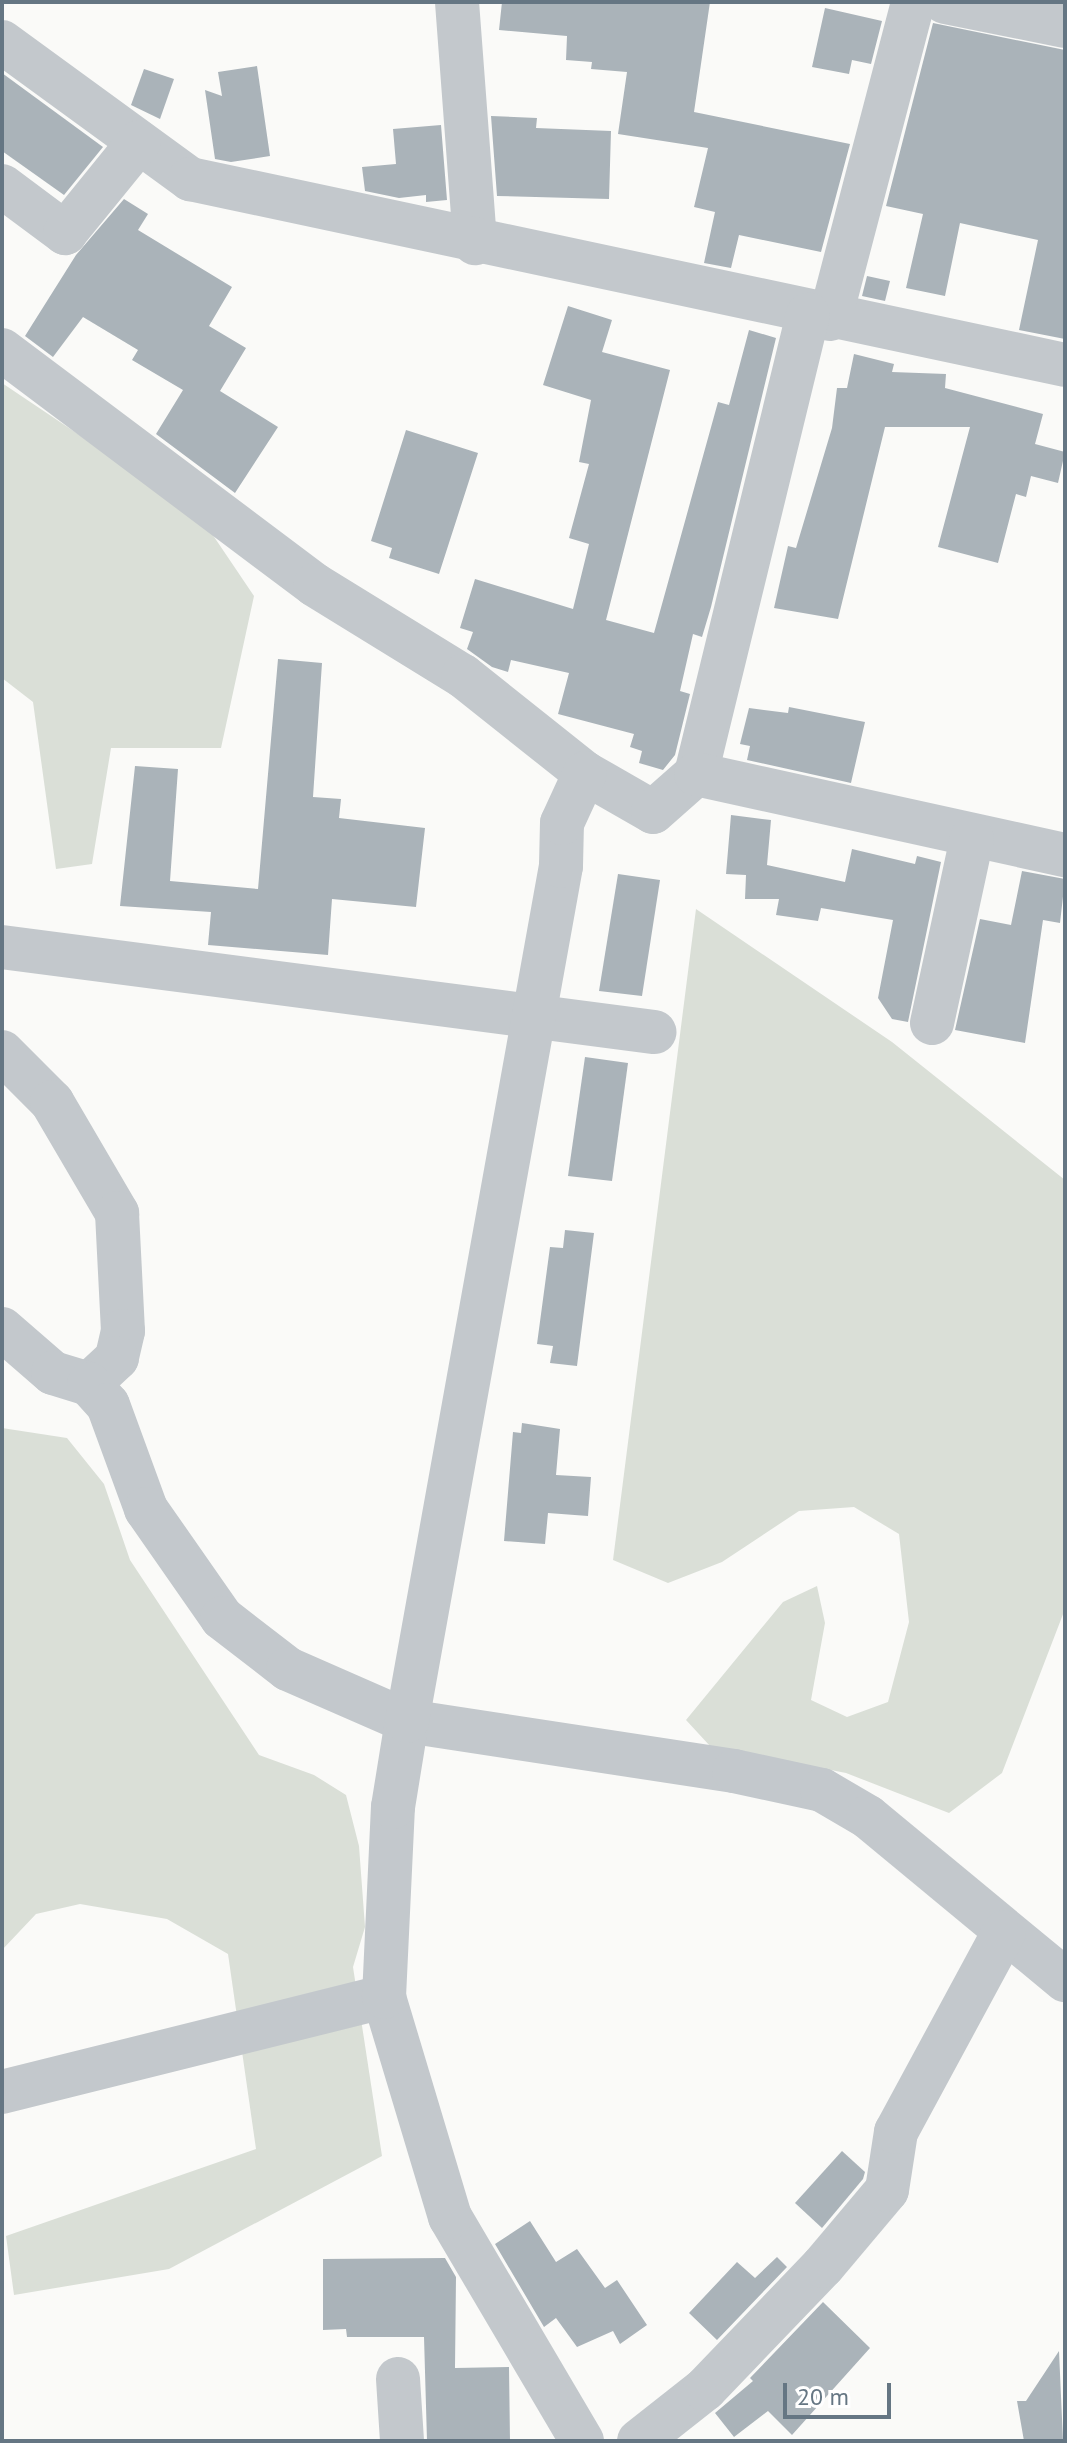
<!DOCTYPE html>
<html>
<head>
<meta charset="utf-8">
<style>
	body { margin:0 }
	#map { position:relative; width:1067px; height:2443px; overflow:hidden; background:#fafaf8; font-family:"PT Sans",sans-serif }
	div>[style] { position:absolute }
	.green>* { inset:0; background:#dadfd7 }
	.building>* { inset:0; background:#aab3b9 }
	.minor>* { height:44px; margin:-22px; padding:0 22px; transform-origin:22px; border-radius:22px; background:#c3c8cc }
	span { translate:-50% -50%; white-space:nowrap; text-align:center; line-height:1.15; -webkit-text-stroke:8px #fff; paint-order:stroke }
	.frame { position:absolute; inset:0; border:4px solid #657683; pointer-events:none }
	.scale { position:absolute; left:783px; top:2383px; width:108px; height:36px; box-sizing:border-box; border:4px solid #657683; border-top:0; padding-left:10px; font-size:24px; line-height:28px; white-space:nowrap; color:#657683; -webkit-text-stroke:6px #fff; paint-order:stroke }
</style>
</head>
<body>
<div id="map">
	<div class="green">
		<i style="clip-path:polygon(2px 383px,200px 516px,254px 596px,221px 748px,111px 748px,92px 864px,56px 869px,33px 702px,2px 678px)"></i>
		<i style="clip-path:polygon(696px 909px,892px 1042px,1065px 1180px,1065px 1609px,1002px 1773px,949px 1813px,846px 1773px,710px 1746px,686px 1720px,783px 1602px,817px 1586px,825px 1623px,811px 1700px,847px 1717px,888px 1702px,909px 1622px,899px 1534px,854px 1507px,799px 1511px,722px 1562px,668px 1583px,613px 1560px)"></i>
		<i style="clip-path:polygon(2px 1428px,67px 1438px,104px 1484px,130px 1560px,259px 1755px,314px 1775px,346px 1795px,359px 1846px,365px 1927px,353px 1967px,382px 2156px,169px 2269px,14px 2295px,6px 2236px,256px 2149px,228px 1954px,167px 1919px,80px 1904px,36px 1914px,2px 1950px)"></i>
	</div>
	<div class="building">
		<i style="clip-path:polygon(502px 2px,710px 2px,694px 112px,850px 144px,821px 252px,739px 235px,731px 268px,704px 263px,715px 212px,694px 207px,708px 148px,618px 134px,627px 72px,591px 69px,592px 62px,566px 60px,567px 36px,499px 30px)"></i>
		<i style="clip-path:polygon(825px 8px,882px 21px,871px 64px,852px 60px,849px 74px,812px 67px)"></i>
		<i style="clip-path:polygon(933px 23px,1065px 50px,1065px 339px,1019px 330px,1038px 240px,960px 223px,945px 296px,906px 288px,923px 214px,886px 206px)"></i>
		<i style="clip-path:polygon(257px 66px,270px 156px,231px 162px,215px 159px,205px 90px,222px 96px,218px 72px)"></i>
		<i style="clip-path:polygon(144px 69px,174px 79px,160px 119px,131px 105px)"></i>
		<i style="clip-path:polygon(2px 73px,103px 147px,64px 195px,2px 151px)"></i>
		<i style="clip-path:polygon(491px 116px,537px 118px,536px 128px,611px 131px,609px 199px,497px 196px)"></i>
		<i style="clip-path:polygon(441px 125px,447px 200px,426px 202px,426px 195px,399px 198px,365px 191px,362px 167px,396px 164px,393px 129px)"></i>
		<i style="clip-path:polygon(124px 199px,148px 214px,138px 230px,232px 287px,209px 326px,246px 348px,220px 391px,278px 427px,235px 493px,156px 434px,183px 390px,132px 360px,138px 350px,83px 317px,53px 357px,25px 336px,76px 255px)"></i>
		<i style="clip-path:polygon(867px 276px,890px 281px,885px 301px,862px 296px)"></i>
		<i style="clip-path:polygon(568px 306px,612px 320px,602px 352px,670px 370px,606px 620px,654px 633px,718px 402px,729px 405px,749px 330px,776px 338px,711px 607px,702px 637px,693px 634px,680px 691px,690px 694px,675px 755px,663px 770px,639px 763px,642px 751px,630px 747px,634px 734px,558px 714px,569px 673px,511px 660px,508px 672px,492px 667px,467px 649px,473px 632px,460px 628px,475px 579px,573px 609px,589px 544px,569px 538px,589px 464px,579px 462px,591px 400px,543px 385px)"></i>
		<i style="clip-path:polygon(854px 354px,894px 364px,892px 372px,946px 374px,945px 388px,1043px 414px,1035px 444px,1065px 452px,1058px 483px,1031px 476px,1026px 497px,1016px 494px,998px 563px,938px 547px,970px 427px,885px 427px,838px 619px,774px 608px,788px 546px,796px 548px,832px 428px,837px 388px,847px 388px)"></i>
		<i style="clip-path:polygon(406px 430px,478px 453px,439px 574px,389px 558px,392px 548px,371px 541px)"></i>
		<i style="clip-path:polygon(278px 659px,322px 663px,313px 797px,341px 799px,339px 818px,425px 828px,416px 907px,332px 899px,328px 955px,208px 945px,211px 912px,120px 906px,135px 766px,178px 769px,170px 881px,258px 889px)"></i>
		<i style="clip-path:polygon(789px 707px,865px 722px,851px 783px,747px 760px,750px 746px,740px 744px,749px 708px,788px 713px)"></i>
		<i style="clip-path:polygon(731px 815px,771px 820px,767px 865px,845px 882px,852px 849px,915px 864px,917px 856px,941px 862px,908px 1022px,892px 1019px,878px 998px,893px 920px,821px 908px,818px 921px,776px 915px,779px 899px,745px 899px,746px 875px,726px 874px)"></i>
		<i style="clip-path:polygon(1022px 871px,1065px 879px,1060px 923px,1043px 920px,1025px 1043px,955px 1030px,980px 919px,1011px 925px)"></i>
		<i style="clip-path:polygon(618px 874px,660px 880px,642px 996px,599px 991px)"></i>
		<i style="clip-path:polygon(585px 1057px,628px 1063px,612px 1181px,568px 1176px)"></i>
		<i style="clip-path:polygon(565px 1230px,594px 1233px,577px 1366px,550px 1363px,553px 1346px,537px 1344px,550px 1247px,563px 1248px)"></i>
		<i style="clip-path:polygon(522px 1423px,560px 1429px,556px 1475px,591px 1477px,588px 1516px,548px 1513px,545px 1544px,504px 1541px,513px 1432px,521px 1433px)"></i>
		<i style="clip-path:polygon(842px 2151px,865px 2172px,863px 2179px,822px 2228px,795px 2203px)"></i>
		<i style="clip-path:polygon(530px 2221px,556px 2262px,577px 2249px,605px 2288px,617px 2280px,647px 2325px,620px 2344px,613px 2331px,577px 2347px,556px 2318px,544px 2327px,495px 2244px)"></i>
		<i style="clip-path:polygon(777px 2257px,787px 2267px,717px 2340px,689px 2313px,737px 2262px,755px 2278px)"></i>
		<i style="clip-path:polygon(445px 2258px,456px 2277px,455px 2368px,509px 2367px,510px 2441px,427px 2441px,424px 2337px,347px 2337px,346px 2329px,323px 2330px,323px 2259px)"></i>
		<i style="clip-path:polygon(823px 2302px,870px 2348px,792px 2435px,768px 2411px,734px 2437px,715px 2413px,753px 2381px,750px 2378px)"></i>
		<i style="clip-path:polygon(1059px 2351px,1063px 2441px,1024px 2441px,1017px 2401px,1026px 2401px)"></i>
	</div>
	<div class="minor">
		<i style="left:457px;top:2px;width:242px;rotate:85.7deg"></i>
		<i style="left:945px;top:2px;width:122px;rotate:11.3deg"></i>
		<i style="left:2px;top:42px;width:233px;rotate:36.1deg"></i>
		<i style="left:190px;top:179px;width:895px;rotate:12deg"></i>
		<i style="left:2px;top:186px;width:79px;rotate:36.7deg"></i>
		<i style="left:65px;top:233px;width:117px;rotate:-50.9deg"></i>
		<i style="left:830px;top:319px;width:328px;rotate:-75.3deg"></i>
		<i style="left:2px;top:350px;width:391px;rotate:36.9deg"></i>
		<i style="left:315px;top:585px;width:174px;rotate:31.6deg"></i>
		<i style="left:463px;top:676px;width:156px;rotate:38.5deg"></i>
		<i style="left:585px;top:773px;width:78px;rotate:29.8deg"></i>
		<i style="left:653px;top:812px;width:57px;rotate:-41.5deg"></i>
		<i style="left:696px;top:774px;width:473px;rotate:-76.3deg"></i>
		<i style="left:696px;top:774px;width:378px;rotate:12.4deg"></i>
		<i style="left:2px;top:947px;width:658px;rotate:7.43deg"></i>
		<i style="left:932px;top:1023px;width:189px;rotate:-77.8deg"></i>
		<i style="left:2px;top:1052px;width:71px;rotate:45deg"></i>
		<i style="left:52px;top:1102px;width:129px;rotate:59.6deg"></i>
		<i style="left:117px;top:1213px;width:118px;rotate:87.1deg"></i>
		<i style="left:123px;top:1331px;width:28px;rotate:103deg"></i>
		<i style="left:117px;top:1358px;width:38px;rotate:137deg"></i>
		<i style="left:2px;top:1329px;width:67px;rotate:40.8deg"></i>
		<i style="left:53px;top:1373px;width:38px;rotate:17deg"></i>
		<i style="left:89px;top:1384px;width:28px;rotate:48deg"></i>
		<i style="left:108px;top:1405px;width:111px;rotate:69.9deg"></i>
		<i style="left:146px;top:1509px;width:133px;rotate:55.1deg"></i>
		<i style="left:222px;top:1618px;width:83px;rotate:37.7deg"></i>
		<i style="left:288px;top:1669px;width:130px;rotate:23.6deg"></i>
		<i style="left:407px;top:1721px;width:331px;rotate:8.7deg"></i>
		<i style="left:734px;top:1771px;width:90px;rotate:12.2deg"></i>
		<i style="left:822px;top:1790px;width:53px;rotate:30.4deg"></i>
		<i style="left:868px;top:1817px;width:256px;rotate:39.6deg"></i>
		<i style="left:2px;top:2092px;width:394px;rotate:-14deg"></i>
		<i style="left:398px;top:2379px;width:62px;rotate:86.3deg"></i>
		<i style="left:582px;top:2441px;width:260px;rotate:-120.5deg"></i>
		<i style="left:450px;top:2217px;width:230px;rotate:-106.7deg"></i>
		<i style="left:384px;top:1997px;width:190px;rotate:-87.3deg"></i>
		<i style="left:393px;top:1807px;width:87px;rotate:-80.8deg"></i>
		<i style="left:407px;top:1721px;width:869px;rotate:-79.79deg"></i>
		<i style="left:561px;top:866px;width:43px;rotate:-88.7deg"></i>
		<i style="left:562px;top:823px;width:55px;rotate:-65.3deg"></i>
		<i style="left:639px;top:2441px;width:84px;rotate:-38.2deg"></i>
		<i style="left:705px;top:2389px;width:170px;rotate:-46.2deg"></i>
		<i style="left:823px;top:2266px;width:99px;rotate:-49.9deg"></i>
		<i style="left:887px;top:2190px;width:59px;rotate:-81.2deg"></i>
		<i style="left:896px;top:2132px;width:227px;rotate:-61.6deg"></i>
	</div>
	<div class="frame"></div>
	<div class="scale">20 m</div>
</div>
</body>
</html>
